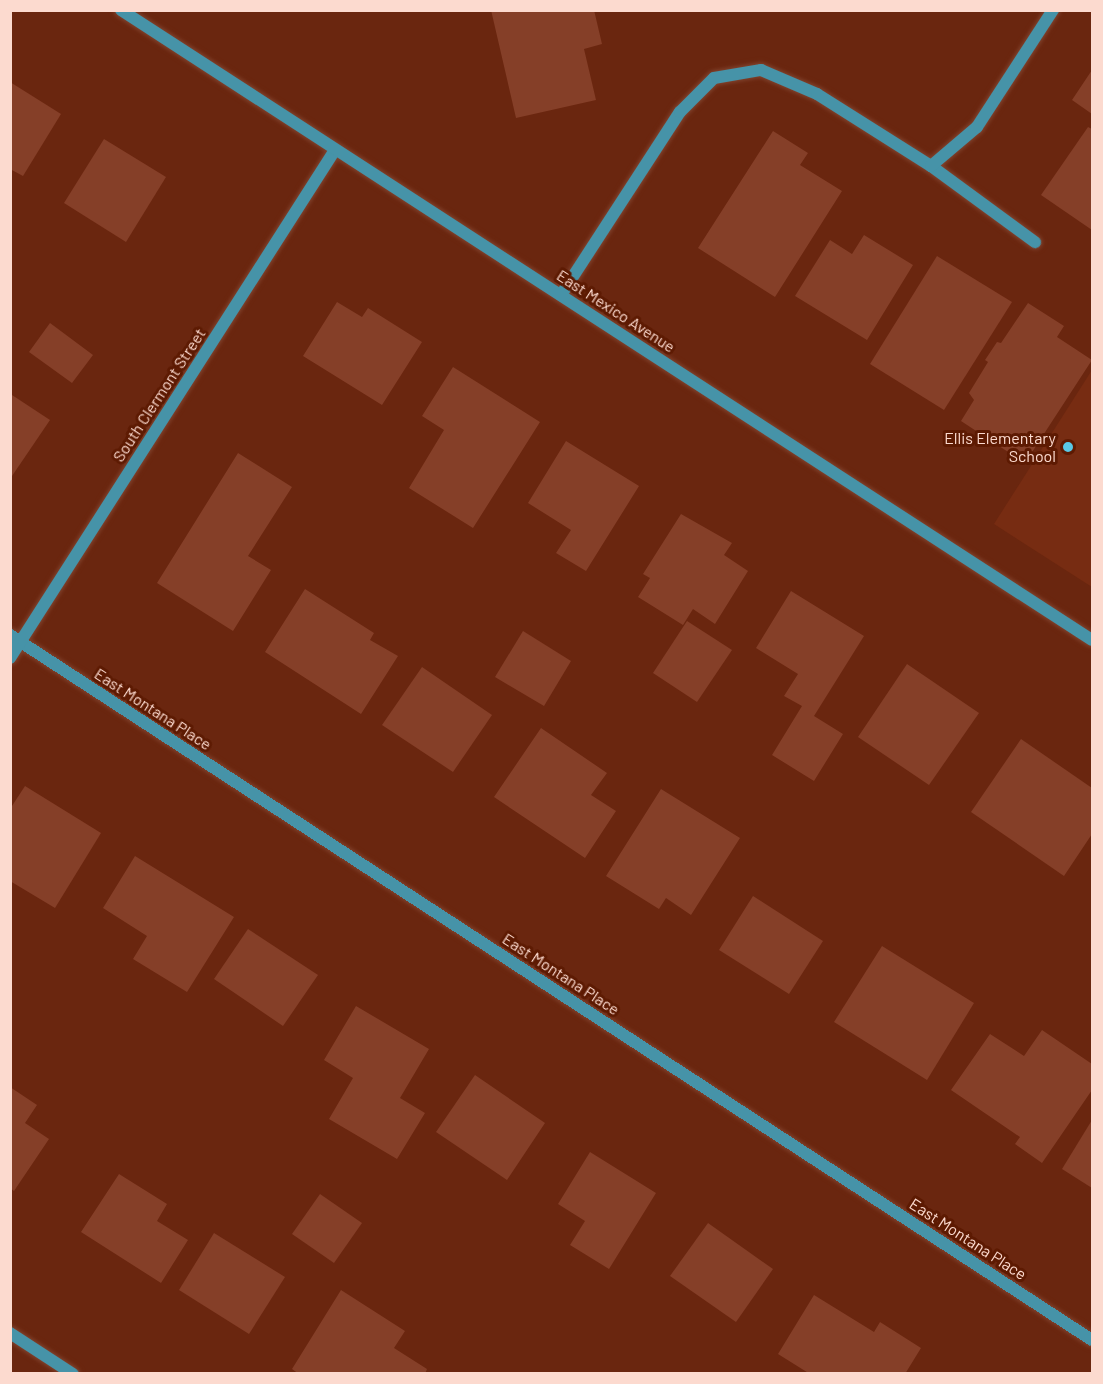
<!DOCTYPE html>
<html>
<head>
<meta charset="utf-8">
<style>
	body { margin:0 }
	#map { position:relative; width:1103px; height:1384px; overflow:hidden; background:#6a260f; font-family:Barlow,sans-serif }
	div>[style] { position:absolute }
	.built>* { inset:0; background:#772c12 }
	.building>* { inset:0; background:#853f28 }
	.roads { filter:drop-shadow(0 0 2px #81432e) drop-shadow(0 0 2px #81432e) }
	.service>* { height:12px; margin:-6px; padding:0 6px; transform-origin:6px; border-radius:6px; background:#4693a8 }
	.minor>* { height:12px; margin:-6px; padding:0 6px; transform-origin:6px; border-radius:6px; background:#4693a8 }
	.tertiary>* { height:12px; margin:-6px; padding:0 6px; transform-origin:6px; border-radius:6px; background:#4693a8 }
	.dots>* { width:16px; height:16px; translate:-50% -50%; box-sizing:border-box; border:3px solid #5d1a02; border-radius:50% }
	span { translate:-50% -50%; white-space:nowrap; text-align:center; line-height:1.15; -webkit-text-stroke:6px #5d1a02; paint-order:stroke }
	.street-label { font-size:16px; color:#fcdacf }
	.poi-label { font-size:16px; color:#fcdacf }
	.right { translate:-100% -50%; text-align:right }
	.frame { position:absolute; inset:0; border:12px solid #fcdacf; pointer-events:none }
</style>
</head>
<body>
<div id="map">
	<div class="built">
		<i style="clip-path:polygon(1092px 370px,1092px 587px,994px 524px)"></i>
	</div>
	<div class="building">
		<i style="clip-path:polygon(491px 10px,594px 10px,602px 44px,584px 49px,596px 100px,516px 118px)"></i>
		<i style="clip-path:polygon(1092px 70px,1092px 114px,1072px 100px)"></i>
		<i style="clip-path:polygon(10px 82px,61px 114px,23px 176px,10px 169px)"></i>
		<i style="clip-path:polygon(1088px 127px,1092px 129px,1092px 230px,1041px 195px)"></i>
		<i style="clip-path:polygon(773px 131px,808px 153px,800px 165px,842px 191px,775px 297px,698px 248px)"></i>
		<i style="clip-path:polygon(104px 139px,166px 177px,126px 242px,64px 203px)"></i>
		<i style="clip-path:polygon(864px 235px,913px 265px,867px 340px,795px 296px,830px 240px,852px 254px)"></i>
		<i style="clip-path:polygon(937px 256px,1012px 302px,944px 410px,870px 364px)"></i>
		<i style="clip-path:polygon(337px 302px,362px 317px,368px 308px,422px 342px,382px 405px,303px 356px)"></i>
		<i style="clip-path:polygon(1028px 303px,1064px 326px,1057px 337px,1092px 360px,1025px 463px,961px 421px,974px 400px,969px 393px,988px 362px,985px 360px,997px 342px,1001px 343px)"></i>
		<i style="clip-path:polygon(50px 323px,93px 355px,72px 383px,29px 352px)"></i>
		<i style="clip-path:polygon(453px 367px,540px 422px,473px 528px,409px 488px,444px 430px,422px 416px)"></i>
		<i style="clip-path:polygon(12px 395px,50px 420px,10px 479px,10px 397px)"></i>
		<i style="clip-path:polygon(566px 441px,639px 486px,586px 571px,556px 553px,571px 530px,528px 503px)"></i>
		<i style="clip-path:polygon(238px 453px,292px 487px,248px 556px,271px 570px,233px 631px,157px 583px)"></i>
		<i style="clip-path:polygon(681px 514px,732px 543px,724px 555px,748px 571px,715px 624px,693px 609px,683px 625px,638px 597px,650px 578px,643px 574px)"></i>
		<i style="clip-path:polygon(305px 589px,374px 633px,370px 640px,398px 656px,361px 714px,265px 652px)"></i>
		<i style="clip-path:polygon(791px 591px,864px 636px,814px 716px,843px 734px,814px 781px,772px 755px,802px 706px,784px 696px,798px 674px,756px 648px)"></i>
		<i style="clip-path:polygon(687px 621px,732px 650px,697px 702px,653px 673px)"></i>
		<i style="clip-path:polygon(523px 631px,571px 661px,544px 706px,495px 677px)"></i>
		<i style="clip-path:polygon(907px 664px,979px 713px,929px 785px,858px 737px)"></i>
		<i style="clip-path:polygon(422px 667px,492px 715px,453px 772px,382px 725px)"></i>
		<i style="clip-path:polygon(541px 728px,607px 773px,591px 795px,616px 811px,585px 858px,494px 797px)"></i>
		<i style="clip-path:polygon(1021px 739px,1092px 788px,1092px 834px,1064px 876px,971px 812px)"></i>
		<i style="clip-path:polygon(25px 786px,101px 833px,55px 908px,10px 881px,10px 809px)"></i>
		<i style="clip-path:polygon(661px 789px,740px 838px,691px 915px,666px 898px,659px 909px,606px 876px)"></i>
		<i style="clip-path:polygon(135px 856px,234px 917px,187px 992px,133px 959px,147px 936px,103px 908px)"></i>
		<i style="clip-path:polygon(753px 896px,823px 941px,789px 994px,719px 950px)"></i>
		<i style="clip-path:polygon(248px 929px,318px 975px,283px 1026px,214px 979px)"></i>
		<i style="clip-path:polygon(882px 946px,974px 1003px,927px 1080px,834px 1022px)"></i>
		<i style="clip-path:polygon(356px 1006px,429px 1049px,400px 1098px,425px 1113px,397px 1159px,329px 1119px,353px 1078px,324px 1060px)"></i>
		<i style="clip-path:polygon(1042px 1030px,1092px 1064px,1092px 1090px,1042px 1163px,1015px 1144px,1020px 1137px,951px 1090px,990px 1034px,1024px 1056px)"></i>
		<i style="clip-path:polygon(475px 1075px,545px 1123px,507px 1180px,436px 1132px)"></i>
		<i style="clip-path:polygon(10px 1087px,37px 1105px,25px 1123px,49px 1139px,14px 1191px,10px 1188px)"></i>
		<i style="clip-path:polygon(1092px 1120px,1092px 1188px,1062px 1169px)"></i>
		<i style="clip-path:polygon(590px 1152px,656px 1193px,609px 1269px,570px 1245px,585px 1221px,558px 1204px)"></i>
		<i style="clip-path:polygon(119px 1174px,167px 1204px,157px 1221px,188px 1240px,161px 1283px,81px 1232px)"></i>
		<i style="clip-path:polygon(320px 1194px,362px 1223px,334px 1263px,292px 1234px)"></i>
		<i style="clip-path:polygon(708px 1223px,773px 1269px,736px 1322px,670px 1276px)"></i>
		<i style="clip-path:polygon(214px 1233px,285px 1277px,249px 1334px,179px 1290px)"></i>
		<i style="clip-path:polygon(341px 1290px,405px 1331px,394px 1348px,427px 1369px,425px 1374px,299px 1374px,292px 1369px)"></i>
		<i style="clip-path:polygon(814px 1295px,874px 1332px,880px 1322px,921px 1348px,905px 1374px,810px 1374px,778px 1354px)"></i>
	</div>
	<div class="roads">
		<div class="service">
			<i style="left:931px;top:166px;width:129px;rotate:36.2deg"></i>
			<i style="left:561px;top:295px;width:218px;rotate:-57deg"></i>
			<i style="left:680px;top:112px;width:48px;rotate:-45deg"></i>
			<i style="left:714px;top:78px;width:48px;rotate:-9.7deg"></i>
			<i style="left:761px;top:70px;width:61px;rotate:23.2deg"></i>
			<i style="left:817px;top:94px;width:135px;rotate:32.3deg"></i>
			<i style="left:931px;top:166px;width:60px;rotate:-40.3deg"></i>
			<i style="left:977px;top:127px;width:140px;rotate:-57deg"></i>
		</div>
		<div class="minor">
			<i style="left:10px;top:635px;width:1291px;rotate:33.09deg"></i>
			<i style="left:10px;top:658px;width:603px;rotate:-57.39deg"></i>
			<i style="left:10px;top:1333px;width:75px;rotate:33.1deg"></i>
		</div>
		<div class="tertiary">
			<i style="left:121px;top:10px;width:1157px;rotate:32.98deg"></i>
		</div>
	</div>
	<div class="dots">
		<i style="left:1068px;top:447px;background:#5ac8e6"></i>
	</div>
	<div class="street-label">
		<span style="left:616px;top:311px;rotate:33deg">East Mexico Avenue</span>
		<span style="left:159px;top:395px;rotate:-57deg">South Clermont Street</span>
		<span style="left:153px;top:709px;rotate:33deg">East Montana Place</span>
		<span style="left:561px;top:974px;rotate:33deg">East Montana Place</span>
		<span style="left:968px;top:1239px;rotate:33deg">East Montana Place</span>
	</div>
	<div class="poi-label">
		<span class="right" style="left:1056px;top:447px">Ellis Elementary<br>School</span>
	</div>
	<div class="frame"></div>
</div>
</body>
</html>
